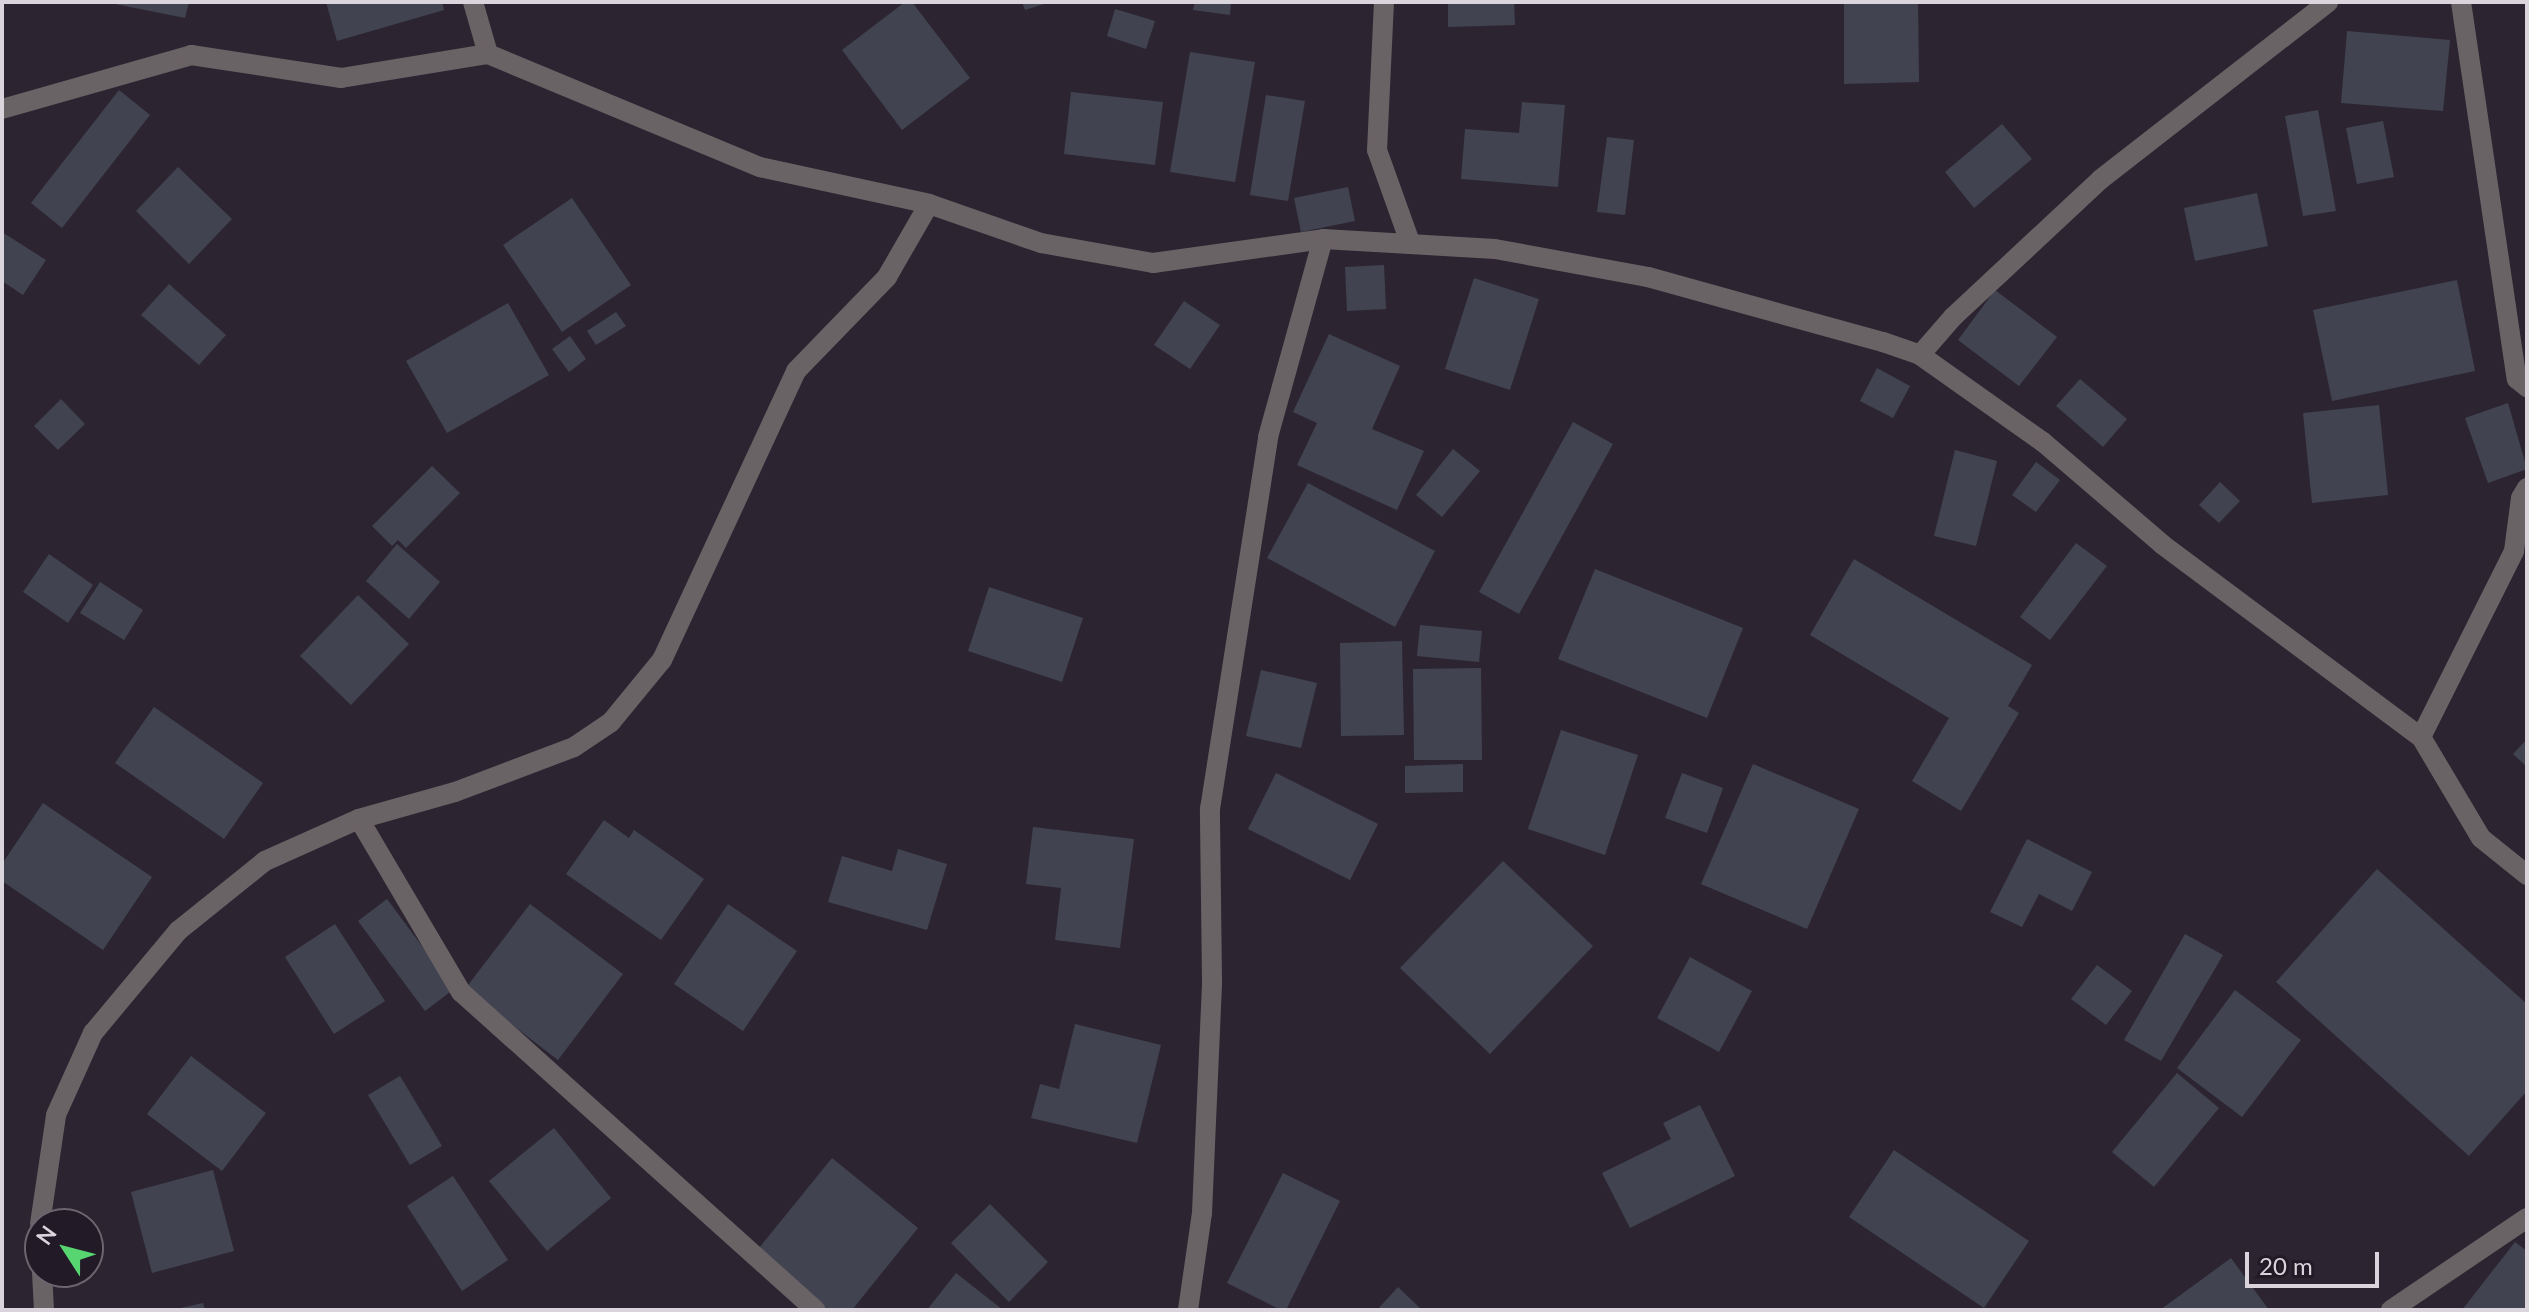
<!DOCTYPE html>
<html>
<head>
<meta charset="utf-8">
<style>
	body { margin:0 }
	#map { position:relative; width:2529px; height:1312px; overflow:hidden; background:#2c2531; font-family:Lato,sans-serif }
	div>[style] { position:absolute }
	.building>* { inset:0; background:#414351 }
	.minor>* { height:20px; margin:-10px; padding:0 10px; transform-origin:10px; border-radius:10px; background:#6a6366 }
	span { translate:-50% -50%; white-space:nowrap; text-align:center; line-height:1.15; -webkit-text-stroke:6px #221b27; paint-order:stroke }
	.frame { position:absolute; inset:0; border:4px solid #dad5dd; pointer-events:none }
	.north { position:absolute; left:24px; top:1208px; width:80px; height:80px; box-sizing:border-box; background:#221b27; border:2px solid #6c6570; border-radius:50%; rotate:306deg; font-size:22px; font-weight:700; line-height:32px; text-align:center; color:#dad5dd }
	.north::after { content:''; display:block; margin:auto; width:28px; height:36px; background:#57d570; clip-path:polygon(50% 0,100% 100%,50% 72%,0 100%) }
	.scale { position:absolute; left:2245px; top:1252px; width:134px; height:36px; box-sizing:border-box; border:4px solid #dad5dd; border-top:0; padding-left:10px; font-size:24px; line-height:28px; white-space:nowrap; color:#dad5dd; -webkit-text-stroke:6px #221b27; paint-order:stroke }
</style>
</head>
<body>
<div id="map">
	<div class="building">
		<i style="clip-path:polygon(105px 2px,189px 2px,185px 18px)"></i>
		<i style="clip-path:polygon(326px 2px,442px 2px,444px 10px,337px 41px)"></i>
		<i style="clip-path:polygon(905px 2px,912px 2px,970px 78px,902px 130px,842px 50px)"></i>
		<i style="clip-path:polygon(1022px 2px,1047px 2px,1047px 3px,1025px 10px)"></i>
		<i style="clip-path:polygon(1195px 2px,1231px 2px,1230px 15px,1193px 10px)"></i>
		<i style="clip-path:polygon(1448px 2px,1514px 2px,1515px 25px,1448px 27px)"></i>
		<i style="clip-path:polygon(1844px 2px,1918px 2px,1919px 82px,1844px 84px)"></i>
		<i style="clip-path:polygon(1115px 9px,1155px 21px,1146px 49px,1107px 36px)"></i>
		<i style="clip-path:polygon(2347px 31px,2450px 40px,2443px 111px,2341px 103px)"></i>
		<i style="clip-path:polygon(1190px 52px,1255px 62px,1235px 182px,1170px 172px)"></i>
		<i style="clip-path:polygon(119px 90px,150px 115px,62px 228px,31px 203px)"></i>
		<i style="clip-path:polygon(1071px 92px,1163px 102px,1155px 165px,1064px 154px)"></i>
		<i style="clip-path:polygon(1266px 95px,1305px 101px,1288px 201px,1250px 195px)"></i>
		<i style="clip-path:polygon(1522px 102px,1565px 105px,1558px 187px,1461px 179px,1465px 129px,1519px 133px)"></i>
		<i style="clip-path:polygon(2318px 110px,2336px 211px,2303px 216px,2285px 116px)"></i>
		<i style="clip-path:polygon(2383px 121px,2394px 177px,2357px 184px,2346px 128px)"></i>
		<i style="clip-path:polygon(2002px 124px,2032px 159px,1974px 208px,1945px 172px)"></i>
		<i style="clip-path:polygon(1607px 137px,1634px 140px,1625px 215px,1597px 212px)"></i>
		<i style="clip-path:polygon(178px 167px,232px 219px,189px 264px,136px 211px)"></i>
		<i style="clip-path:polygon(1348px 187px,1355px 221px,1301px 232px,1294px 198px)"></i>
		<i style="clip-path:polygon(2257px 193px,2268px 246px,2195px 261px,2184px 208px)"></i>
		<i style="clip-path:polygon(572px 198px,631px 285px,562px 332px,503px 245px)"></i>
		<i style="clip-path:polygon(2px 232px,46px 260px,23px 295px,2px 281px)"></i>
		<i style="clip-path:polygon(1384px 265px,1386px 309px,1347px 311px,1345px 267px)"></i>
		<i style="clip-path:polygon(1474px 278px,1539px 299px,1510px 390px,1445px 369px)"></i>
		<i style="clip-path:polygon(2457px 280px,2475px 371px,2332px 401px,2313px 310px)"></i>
		<i style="clip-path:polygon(169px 284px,226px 335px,199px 365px,141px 315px)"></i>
		<i style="clip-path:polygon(1995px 290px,2057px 337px,2019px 386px,1958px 340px)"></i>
		<i style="clip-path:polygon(1184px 301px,1220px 325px,1190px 369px,1154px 345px)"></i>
		<i style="clip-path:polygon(508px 303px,549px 375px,447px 433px,406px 361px)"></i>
		<i style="clip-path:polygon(616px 312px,626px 326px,596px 345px,587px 331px)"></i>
		<i style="clip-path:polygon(1329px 334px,1400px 366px,1372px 429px,1424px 451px,1397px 510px,1297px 465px,1317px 423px,1293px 412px)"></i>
		<i style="clip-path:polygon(570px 336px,586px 359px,569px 372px,552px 349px)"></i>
		<i style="clip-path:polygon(1877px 368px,1910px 386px,1893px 418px,1860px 401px)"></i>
		<i style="clip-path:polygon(2080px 379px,2127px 419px,2103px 447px,2056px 406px)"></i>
		<i style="clip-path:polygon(61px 399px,85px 424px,58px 450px,34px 426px)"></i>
		<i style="clip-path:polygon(2508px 403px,2527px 469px,2488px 483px,2465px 418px)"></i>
		<i style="clip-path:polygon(2379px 405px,2388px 495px,2312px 503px,2303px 413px)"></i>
		<i style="clip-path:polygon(1573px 422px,1613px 444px,1519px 614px,1479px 592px)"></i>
		<i style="clip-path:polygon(1453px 449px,1480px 471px,1442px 517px,1416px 495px)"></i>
		<i style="clip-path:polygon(1955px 450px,1997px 461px,1976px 546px,1934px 536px)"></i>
		<i style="clip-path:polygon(2036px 462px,2060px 480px,2036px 512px,2012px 495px)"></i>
		<i style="clip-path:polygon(432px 466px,460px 493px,406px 548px,398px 540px,392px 546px,372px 526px)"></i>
		<i style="clip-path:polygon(2220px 482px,2240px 501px,2219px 523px,2199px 505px)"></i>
		<i style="clip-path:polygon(1308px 483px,1435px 551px,1395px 627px,1267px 558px)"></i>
		<i style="clip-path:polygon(2076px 543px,2107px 566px,2050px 640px,2020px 617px)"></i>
		<i style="clip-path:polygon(397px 544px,440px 582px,409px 619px,366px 581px)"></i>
		<i style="clip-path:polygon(49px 554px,93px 585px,68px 623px,23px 592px)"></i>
		<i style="clip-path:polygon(1854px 559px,2032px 665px,2008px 706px,2019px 713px,1961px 811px,1912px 781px,1949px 718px,1810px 635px)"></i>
		<i style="clip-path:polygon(1595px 569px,1743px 628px,1707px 718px,1558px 659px)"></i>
		<i style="clip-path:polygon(100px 582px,143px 610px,124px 640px,80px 613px)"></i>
		<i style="clip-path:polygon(989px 587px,1083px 618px,1062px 682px,968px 651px)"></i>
		<i style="clip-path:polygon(358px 595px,409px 644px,351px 705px,300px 656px)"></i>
		<i style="clip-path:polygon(1420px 625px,1482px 631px,1479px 662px,1417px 656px)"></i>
		<i style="clip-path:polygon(1402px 641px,1404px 735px,1341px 736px,1340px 643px)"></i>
		<i style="clip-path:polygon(1481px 668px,1482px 760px,1414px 760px,1413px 669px)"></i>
		<i style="clip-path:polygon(1261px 670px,1317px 683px,1301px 748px,1246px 736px)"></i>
		<i style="clip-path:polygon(154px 707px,263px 783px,224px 839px,115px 763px)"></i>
		<i style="clip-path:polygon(1561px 730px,1638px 755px,1605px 855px,1528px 829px)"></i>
		<i style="clip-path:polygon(2527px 739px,2527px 767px,2513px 754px)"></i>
		<i style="clip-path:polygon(1463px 764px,1463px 792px,1405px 793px,1405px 766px)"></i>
		<i style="clip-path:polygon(1753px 764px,1859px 809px,1807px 929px,1701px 884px)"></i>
		<i style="clip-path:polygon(1276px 773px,1378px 824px,1350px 880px,1248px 829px)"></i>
		<i style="clip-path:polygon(1682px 773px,1723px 788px,1707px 833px,1665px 818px)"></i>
		<i style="clip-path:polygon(43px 803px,152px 877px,103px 950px,2px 881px,2px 864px)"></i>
		<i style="clip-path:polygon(604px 820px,629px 838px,634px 830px,704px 879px,661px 940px,566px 874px)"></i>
		<i style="clip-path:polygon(1033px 827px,1134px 839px,1120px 948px,1055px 940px,1061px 888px,1026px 884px)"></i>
		<i style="clip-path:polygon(2027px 839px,2092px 872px,2072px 911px,2039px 894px,2022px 927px,1990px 912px)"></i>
		<i style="clip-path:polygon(898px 849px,947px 864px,927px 930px,828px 902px,842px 856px,892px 871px)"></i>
		<i style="clip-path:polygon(1503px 861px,1593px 946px,1490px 1054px,1400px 968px)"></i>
		<i style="clip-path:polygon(2377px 869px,2527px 1004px,2527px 1091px,2469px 1156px,2276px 982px)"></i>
		<i style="clip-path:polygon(387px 899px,454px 989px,425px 1011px,358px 921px)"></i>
		<i style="clip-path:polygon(530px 904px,623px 974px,558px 1060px,465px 989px)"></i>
		<i style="clip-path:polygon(728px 904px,797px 951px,743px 1031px,674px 984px)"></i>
		<i style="clip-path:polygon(335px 924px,385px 1001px,334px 1034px,285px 957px)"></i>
		<i style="clip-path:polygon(2185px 934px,2223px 955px,2161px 1061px,2124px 1040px)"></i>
		<i style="clip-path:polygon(1690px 957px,1752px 991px,1719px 1052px,1657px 1018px)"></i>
		<i style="clip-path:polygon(2097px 965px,2132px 991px,2106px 1025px,2071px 999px)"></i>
		<i style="clip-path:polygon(2235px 990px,2301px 1040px,2242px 1117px,2177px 1068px)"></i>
		<i style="clip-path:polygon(1075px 1024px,1161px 1045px,1137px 1143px,1031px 1118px,1040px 1084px,1059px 1089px)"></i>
		<i style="clip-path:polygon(191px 1056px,266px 1113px,222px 1171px,147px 1114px)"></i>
		<i style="clip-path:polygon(2177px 1073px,2219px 1108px,2154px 1187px,2112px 1152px)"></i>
		<i style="clip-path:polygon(400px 1076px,442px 1146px,410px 1165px,368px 1095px)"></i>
		<i style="clip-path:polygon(1700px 1105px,1735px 1176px,1630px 1228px,1602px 1173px,1671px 1139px,1663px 1123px)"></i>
		<i style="clip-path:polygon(554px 1128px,611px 1198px,547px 1251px,489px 1181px)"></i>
		<i style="clip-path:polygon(1894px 1150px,2029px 1241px,1984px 1308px,1849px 1217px)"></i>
		<i style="clip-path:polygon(832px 1158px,918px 1228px,852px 1310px,826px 1310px,755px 1253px)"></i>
		<i style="clip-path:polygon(213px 1170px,234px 1251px,152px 1273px,131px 1192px)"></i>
		<i style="clip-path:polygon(1283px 1173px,1340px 1201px,1286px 1310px,1281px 1310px,1227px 1283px)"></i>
		<i style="clip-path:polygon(453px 1176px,508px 1260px,462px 1291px,407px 1206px)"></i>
		<i style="clip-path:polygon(990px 1204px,1048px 1262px,1009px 1302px,951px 1243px)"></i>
		<i style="clip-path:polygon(2515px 1242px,2527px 1251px,2527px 1310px,2462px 1310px)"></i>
		<i style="clip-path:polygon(2231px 1258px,2269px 1310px,2160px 1310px)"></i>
		<i style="clip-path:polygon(956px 1273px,1003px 1310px,927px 1310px)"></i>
		<i style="clip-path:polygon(1398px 1287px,1422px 1310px,1377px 1310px)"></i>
		<i style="clip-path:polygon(203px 1303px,205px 1310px,177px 1310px,176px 1309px)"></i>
	</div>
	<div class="minor">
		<i style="left:473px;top:2px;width:54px;rotate:73.9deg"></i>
		<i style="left:1384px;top:2px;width:148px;rotate:92.7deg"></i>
		<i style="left:1377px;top:150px;width:98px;rotate:70.3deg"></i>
		<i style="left:2461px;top:2px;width:381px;rotate:81.6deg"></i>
		<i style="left:2517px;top:379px;width:13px;rotate:39deg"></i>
		<i style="left:2px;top:109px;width:197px;rotate:-15.9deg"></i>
		<i style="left:191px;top:55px;width:152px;rotate:8.7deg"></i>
		<i style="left:341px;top:78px;width:149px;rotate:-9.3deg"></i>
		<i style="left:488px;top:54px;width:295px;rotate:22.6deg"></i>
		<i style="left:760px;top:167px;width:173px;rotate:12.3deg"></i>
		<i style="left:929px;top:204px;width:119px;rotate:19.2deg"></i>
		<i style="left:1041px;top:243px;width:114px;rotate:10.1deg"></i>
		<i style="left:1153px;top:263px;width:172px;rotate:-8deg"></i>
		<i style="left:1323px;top:239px;width:172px;rotate:3.3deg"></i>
		<i style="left:1495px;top:249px;width:156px;rotate:10.4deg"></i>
		<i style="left:1648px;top:277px;width:244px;rotate:15.5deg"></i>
		<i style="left:1883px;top:342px;width:39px;rotate:19deg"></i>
		<i style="left:1920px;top:355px;width:151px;rotate:35.3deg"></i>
		<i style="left:2043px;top:442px;width:158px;rotate:40.6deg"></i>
		<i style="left:2163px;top:545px;width:322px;rotate:36.7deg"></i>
		<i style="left:2421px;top:737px;width:117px;rotate:59.3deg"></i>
		<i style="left:2481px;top:838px;width:59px;rotate:38.8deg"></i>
		<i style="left:1920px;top:355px;width:50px;rotate:-49deg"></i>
		<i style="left:1953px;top:317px;width:202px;rotate:-43deg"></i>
		<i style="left:2101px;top:179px;width:288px;rotate:-37.9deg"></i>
		<i style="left:2421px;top:737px;width:208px;rotate:-63.4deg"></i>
		<i style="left:2514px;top:551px;width:53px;rotate:-82.5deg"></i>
		<i style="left:2521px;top:498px;width:12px;rotate:-59deg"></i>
		<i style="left:359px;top:819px;width:201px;rotate:59.5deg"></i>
		<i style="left:461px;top:992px;width:476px;rotate:41.9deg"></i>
		<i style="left:40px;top:1224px;width:110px;rotate:-81.6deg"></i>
		<i style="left:56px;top:1115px;width:90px;rotate:-65.7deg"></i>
		<i style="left:93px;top:1033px;width:133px;rotate:-50.2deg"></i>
		<i style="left:178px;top:931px;width:112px;rotate:-38.8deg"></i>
		<i style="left:265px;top:861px;width:103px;rotate:-24.1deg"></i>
		<i style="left:359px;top:819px;width:100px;rotate:-15.7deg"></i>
		<i style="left:455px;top:792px;width:127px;rotate:-20.7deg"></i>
		<i style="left:574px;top:747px;width:45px;rotate:-34deg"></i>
		<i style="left:611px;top:722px;width:80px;rotate:-50.6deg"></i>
		<i style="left:662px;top:660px;width:319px;rotate:-65.1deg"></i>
		<i style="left:796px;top:371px;width:131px;rotate:-45.9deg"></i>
		<i style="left:887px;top:277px;width:84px;rotate:-60.1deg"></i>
		<i style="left:42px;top:1272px;width:38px;rotate:87deg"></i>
		<i style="left:1188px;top:1310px;width:98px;rotate:-81.8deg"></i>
		<i style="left:1202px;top:1213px;width:231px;rotate:-87.5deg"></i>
		<i style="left:1212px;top:982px;width:173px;rotate:-90.7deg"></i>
		<i style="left:1210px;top:809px;width:376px;rotate:-81.1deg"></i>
		<i style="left:1268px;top:437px;width:205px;rotate:-74.5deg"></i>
		<i style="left:2391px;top:1310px;width:164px;rotate:-34.1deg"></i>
	</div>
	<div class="frame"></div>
	<div class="north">N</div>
	<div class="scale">20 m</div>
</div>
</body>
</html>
